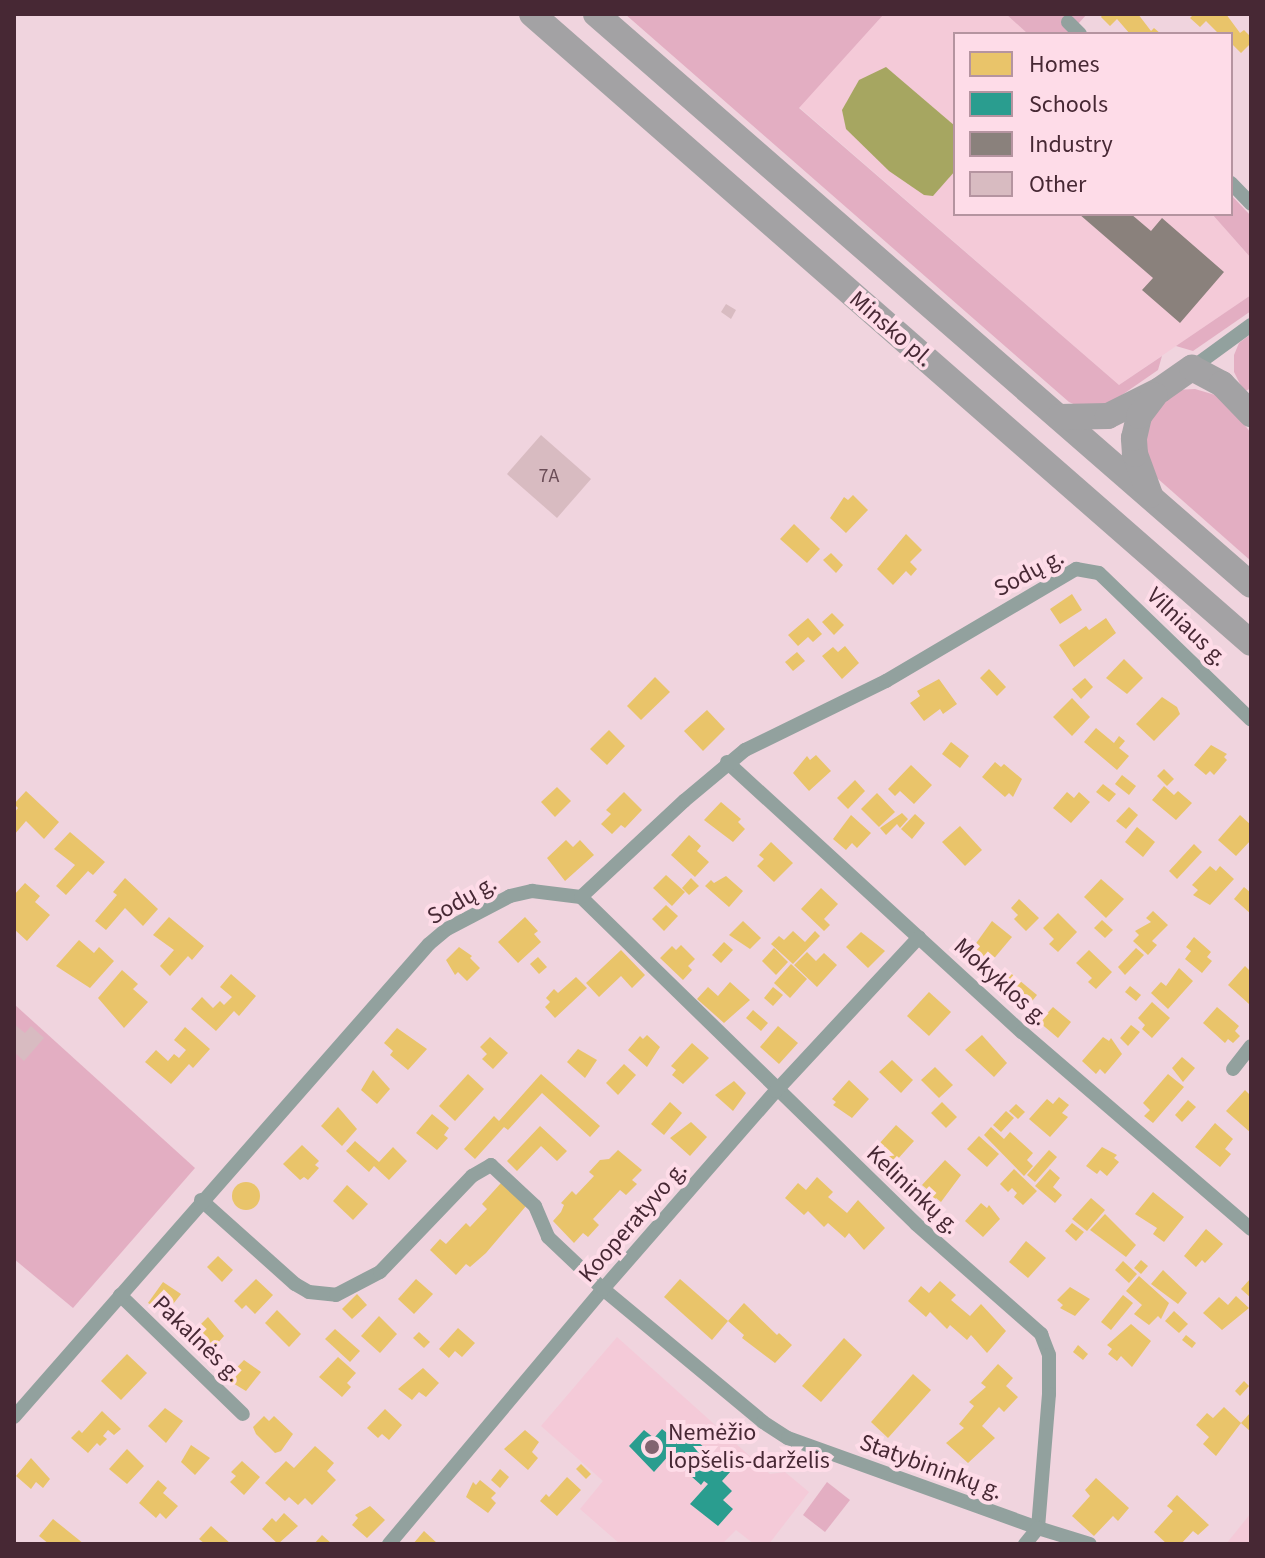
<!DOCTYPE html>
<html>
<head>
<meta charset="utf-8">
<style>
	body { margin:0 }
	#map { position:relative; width:1265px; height:1558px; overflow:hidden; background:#f0d4de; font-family:"Source Sans 3",sans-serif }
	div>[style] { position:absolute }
	.built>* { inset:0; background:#f4cad8 }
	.green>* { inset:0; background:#e3aec2 }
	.water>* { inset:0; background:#a6a661 }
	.homes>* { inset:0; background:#e9c46a }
	.round { border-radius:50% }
	.schools>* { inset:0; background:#2a9d8f }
	.industry>* { inset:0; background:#8a817c }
	.building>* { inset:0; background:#d8bbc1 }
	.street>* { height:14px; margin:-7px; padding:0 7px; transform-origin:7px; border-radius:7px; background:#92a19e }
	.highway>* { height:26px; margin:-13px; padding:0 13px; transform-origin:13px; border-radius:13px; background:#a3a2a4 }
	.dots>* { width:22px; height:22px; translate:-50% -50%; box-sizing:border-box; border:4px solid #fedce8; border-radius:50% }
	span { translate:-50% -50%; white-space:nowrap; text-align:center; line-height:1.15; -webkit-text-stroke:8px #fedce8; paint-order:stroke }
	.number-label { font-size:20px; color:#6b4d57 }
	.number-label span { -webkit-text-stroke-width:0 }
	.street-label { font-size:24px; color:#472834 }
	.poi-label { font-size:24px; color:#472834 }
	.left { translate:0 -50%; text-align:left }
	.frame { position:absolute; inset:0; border:16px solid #472834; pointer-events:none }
	.legend { position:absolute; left:953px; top:32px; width:280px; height:184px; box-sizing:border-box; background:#fedce8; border:2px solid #b594a0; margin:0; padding:10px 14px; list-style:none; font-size:24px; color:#472834 }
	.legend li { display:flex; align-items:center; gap:16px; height:40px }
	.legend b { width:40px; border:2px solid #b594a0 }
</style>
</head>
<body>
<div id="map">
	<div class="built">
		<i style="clip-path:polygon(884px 14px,1006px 14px,1028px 34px,955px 34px,955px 214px,1212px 214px,1251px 258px,1251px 295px,1119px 385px,799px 107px)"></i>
		<i style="clip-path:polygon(617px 1337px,770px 1474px,785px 1472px,809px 1492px,769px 1544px,754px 1544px,736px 1530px,722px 1544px,620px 1544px,580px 1509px,603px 1481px,541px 1426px)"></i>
		<i style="clip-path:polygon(1251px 1513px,1251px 1544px,1226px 1544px)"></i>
	</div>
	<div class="green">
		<i style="clip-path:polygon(625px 14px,884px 14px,799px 108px,1119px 385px,1162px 356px,1158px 370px,1103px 408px,1080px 407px,1069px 402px)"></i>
		<i style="clip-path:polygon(1006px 14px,1087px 14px,1069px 34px,1028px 34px)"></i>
		<i style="clip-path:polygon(1231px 195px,1251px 216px,1251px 258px,1212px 214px,1231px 214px)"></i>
		<i style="clip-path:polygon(1251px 295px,1251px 311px,1193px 351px,1176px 346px)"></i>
		<i style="clip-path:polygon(1251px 334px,1251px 388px,1244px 392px,1234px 372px,1234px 355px,1239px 343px)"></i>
		<i style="clip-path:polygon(1195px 389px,1222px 397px,1251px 433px,1251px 561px,1157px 478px,1147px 463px,1143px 428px,1175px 390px)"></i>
		<i style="clip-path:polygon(14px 1004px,195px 1168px,73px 1308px,14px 1259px)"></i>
		<i style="clip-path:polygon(827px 1482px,850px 1500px,825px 1532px,803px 1515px)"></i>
	</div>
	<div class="water">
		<i style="clip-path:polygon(886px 67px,955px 126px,955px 171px,933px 196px,924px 195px,889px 171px,846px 129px,842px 110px,859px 80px)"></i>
	</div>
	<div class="homes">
		<i style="clip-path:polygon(1103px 14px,1138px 14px,1151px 31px,1154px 28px,1161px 34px,1130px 34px,1117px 19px,1110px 26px,1101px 17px)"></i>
		<i style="clip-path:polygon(1194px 14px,1226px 14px,1240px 33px,1244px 30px,1251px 37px,1251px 43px,1241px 53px,1231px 43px,1231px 34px,1215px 34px,1217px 32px,1206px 21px,1200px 27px,1190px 18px)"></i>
		<i style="clip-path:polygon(853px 495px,868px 510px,846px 533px,830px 518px,844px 497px,848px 500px)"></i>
		<i style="clip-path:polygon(794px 524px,820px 549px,807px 563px,780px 539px)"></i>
		<i style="clip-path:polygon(906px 534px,922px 550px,910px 562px,917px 569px,911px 576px,906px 571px,893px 585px,877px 569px)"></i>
		<i style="clip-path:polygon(831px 553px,843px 565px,836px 573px,823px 560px)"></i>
		<i style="clip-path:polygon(1072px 594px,1082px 610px,1060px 624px,1050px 609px)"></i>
		<i style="clip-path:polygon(832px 613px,844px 625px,834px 635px,822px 622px)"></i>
		<i style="clip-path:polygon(808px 618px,822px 634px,813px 642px,808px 637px,798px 646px,788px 635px)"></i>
		<i style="clip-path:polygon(1106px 618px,1116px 633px,1074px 667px,1059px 645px,1086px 626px,1089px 630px)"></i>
		<i style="clip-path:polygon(845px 646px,859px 663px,842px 679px,822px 656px,833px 647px,838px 652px)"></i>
		<i style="clip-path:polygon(797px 652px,805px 661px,793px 671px,785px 662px)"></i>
		<i style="clip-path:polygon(1124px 659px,1143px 678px,1127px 694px,1106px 678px)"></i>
		<i style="clip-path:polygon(989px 669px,1006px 687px,997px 696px,980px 678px)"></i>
		<i style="clip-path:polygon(655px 677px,670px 692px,641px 720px,627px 706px)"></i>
		<i style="clip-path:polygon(1085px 678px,1093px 687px,1081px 699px,1072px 689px)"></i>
		<i style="clip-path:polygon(939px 679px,957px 704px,943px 714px,940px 709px,924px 721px,910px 703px,920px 696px,917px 691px)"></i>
		<i style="clip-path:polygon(1162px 697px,1177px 707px,1180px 714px,1154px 741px,1136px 724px)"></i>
		<i style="clip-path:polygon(1072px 698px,1090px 717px,1072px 736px,1053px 717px)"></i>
		<i style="clip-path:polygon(707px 710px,725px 729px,703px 751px,684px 731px)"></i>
		<i style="clip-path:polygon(1096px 728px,1114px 743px,1119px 736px,1125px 741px,1119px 748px,1129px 756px,1117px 770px,1084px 742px)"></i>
		<i style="clip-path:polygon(609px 730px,625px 746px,607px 765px,590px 749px)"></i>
		<i style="clip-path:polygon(951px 742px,969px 756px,960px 768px,942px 754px)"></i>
		<i style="clip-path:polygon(1211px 745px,1227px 754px,1224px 757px,1227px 760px,1214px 775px,1210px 771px,1206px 775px,1194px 765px)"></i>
		<i style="clip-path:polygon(816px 755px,831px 771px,809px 791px,793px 773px,807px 756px,810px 760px)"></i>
		<i style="clip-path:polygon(995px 762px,1001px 767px,1004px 764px,1022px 779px,1013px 797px,1009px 793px,1005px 797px,982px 777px)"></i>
		<i style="clip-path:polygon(911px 765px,932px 785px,914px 804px,900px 791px,895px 796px,888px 789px)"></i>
		<i style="clip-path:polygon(1164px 769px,1174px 779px,1167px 786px,1157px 776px)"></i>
		<i style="clip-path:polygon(1122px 775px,1136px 786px,1129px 795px,1115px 784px)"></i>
		<i style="clip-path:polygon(855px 780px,865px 791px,848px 809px,837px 798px)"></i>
		<i style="clip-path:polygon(1103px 784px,1116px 794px,1109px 802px,1096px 792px)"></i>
		<i style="clip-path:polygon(1164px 786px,1174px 795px,1178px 791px,1192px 803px,1176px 820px,1152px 800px)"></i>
		<i style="clip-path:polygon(557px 787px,571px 801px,555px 817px,541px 802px)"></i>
		<i style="clip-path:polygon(26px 791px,59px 822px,44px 839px,26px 821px,14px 835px,14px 813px,18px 808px,14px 804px)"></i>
		<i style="clip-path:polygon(624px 792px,642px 810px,625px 828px,621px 825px,612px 834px,601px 824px,611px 814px,606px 810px)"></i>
		<i style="clip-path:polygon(1067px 792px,1074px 798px,1079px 792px,1090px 802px,1071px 823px,1053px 808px)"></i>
		<i style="clip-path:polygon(877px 793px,895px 812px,879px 827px,861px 809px)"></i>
		<i style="clip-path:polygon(721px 802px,741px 819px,738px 822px,745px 829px,733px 842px,704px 820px)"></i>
		<i style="clip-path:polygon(1129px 807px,1138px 815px,1126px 829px,1116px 821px)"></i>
		<i style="clip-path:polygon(902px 813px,908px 819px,900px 828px,897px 824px,886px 835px,880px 828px)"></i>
		<i style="clip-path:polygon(915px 814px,925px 823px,912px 839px,901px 829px)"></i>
		<i style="clip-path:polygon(851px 815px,871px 833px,857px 848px,852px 843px,846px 850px,833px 839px)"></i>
		<i style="clip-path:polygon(1240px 815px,1251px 825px,1251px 840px,1236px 856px,1218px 840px)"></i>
		<i style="clip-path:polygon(960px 826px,982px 850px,965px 866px,942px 842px)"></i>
		<i style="clip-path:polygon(1137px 827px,1155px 842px,1143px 857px,1125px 842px)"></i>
		<i style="clip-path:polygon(70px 832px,105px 862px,93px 875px,88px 871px,66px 895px,56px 886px,75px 865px,54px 849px)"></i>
		<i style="clip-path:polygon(689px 835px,701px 846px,697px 851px,709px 862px,695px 877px,671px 855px)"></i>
		<i style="clip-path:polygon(566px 840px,573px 847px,580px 840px,594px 855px,565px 881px,547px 858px)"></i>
		<i style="clip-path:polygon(771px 842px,793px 863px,774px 882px,757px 866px,764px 859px,759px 855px)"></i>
		<i style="clip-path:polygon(1194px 844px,1202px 852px,1177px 879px,1169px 871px)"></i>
		<i style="clip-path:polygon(1210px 866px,1216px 871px,1220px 866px,1234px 879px,1210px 905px,1193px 895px,1198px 890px,1192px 885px)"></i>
		<i style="clip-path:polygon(666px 875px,685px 892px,672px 906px,653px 888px)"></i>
		<i style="clip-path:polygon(726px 876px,743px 891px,729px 907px,705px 886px,711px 880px,714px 883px)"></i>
		<i style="clip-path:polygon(125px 878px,158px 909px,143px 926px,125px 908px,106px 930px,95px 921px,117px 895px,113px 892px)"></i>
		<i style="clip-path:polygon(691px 878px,699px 886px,689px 895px,682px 888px)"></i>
		<i style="clip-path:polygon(1101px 879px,1124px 899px,1106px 918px,1084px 897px)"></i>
		<i style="clip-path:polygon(25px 883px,40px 896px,35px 902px,50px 915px,27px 941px,14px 929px,14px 895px)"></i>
		<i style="clip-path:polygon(1244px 887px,1251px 893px,1251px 914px,1234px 899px)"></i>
		<i style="clip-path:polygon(821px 888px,838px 904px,824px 919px,830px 925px,824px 931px,801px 909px)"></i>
		<i style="clip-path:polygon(1019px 899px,1039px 918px,1026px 931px,1014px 919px,1018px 915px,1011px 908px)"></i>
		<i style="clip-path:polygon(666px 905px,678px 916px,664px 931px,652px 919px)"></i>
		<i style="clip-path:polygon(1153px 911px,1168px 925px,1152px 941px,1157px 945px,1148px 955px,1133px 941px,1139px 935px,1135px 931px,1151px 922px,1146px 918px)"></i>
		<i style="clip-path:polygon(1058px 913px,1077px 932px,1058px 952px,1049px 944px,1054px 939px,1043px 928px)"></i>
		<i style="clip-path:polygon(169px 917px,204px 946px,192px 960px,188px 956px,170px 976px,160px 966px,174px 950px,153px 935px)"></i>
		<i style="clip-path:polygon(525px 917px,538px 931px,534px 934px,541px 942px,518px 963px,498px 942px)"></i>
		<i style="clip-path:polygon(1102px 920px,1113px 930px,1105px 938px,1094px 928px)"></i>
		<i style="clip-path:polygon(743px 921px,761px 938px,750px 949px,729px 935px)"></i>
		<i style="clip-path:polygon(992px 921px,1012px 937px,986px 968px,969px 953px)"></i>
		<i style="clip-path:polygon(793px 931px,805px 942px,815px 931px,820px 936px,793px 964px,771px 944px,779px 936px,784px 940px)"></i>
		<i style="clip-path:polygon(861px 932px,885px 951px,868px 968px,846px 947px)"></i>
		<i style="clip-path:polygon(1194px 937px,1211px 952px,1207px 957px,1212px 961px,1202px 973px,1185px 959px,1191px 951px,1186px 947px)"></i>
		<i style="clip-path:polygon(79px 940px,94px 953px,99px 947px,114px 961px,90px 988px,56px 966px)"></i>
		<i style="clip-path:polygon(724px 942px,733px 950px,721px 963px,712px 955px)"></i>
		<i style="clip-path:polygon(681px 945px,695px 959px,688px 966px,692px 970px,683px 980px,660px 958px,672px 946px,676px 950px)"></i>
		<i style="clip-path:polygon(459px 947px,472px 956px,470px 958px,480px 968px,467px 981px,458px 972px,455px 975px,446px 960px)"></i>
		<i style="clip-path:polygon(774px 948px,788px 962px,776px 975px,762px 961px)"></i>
		<i style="clip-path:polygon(1136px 948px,1144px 955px,1125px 975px,1118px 967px)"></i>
		<i style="clip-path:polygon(621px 950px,645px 975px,632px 988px,621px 976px,599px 997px,586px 983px)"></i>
		<i style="clip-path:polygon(1089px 950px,1112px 972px,1096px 989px,1088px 982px,1092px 978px,1076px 963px)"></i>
		<i style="clip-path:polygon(807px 952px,816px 961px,824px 953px,837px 965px,817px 987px,794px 965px)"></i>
		<i style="clip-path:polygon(538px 957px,547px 967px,539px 974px,530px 964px)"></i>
		<i style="clip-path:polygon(791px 964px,807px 979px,790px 998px,774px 983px)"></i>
		<i style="clip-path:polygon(1245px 966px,1251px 972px,1249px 1004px,1228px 985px)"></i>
		<i style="clip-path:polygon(1179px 968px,1193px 981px,1168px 1009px,1151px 993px,1161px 982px,1166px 986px)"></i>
		<i style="clip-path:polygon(122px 970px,138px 984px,133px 989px,148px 1002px,124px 1028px,98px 998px)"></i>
		<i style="clip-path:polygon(1008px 971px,1037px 995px,1024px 1011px,995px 987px)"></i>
		<i style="clip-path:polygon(231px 974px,256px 996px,239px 1016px,234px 1011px,216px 1031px,191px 1009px,202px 997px,213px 1008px,220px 1001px,224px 1005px,232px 997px,220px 987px)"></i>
		<i style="clip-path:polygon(576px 977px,587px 988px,555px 1018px,545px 1007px,550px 1002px,546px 998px,554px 989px,558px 993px)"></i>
		<i style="clip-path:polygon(730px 982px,750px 1000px,724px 1023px,697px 999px,708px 987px,718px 996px)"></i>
		<i style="clip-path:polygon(1130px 986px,1141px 995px,1136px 1001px,1125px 992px)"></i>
		<i style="clip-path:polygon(773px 987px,783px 995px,773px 1006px,764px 998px)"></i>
		<i style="clip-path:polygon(929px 992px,951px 1012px,929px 1036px,907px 1016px)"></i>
		<i style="clip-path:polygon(1152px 1002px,1170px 1018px,1152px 1038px,1142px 1029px,1145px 1025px,1138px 1018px)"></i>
		<i style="clip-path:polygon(1053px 1007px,1071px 1022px,1058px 1038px,1039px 1022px)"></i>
		<i style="clip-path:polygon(1217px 1007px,1239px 1026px,1235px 1031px,1240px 1036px,1233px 1043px,1228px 1039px,1225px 1043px,1203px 1023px)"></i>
		<i style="clip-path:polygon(753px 1010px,768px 1023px,761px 1031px,746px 1018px)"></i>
		<i style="clip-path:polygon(1131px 1025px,1140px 1032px,1128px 1046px,1120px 1038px)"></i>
		<i style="clip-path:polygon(778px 1026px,798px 1043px,779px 1064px,760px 1047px)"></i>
		<i style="clip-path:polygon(185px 1027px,210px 1049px,193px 1068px,189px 1064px,171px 1084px,145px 1062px,156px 1050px,168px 1061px,174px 1054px,179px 1058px,186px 1050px,174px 1040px)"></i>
		<i style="clip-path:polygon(397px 1028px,427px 1049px,408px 1070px,390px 1055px,393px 1051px,384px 1043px)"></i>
		<i style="clip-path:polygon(647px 1035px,660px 1047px,647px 1067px,628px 1050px,640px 1036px,643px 1039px)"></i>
		<i style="clip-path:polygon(982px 1035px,1007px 1063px,994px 1077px,965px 1050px)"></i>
		<i style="clip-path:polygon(490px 1037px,508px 1053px,493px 1069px,482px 1059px,487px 1054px,480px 1047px)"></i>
		<i style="clip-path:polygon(1103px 1037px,1109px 1041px,1111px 1038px,1122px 1054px,1105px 1074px,1100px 1069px,1096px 1074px,1082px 1061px)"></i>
		<i style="clip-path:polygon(692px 1043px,709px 1058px,683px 1084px,672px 1075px,676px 1070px,671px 1066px)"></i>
		<i style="clip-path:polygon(578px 1049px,597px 1060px,585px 1078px,567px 1062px)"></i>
		<i style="clip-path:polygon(1182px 1057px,1195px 1068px,1183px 1082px,1172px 1068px)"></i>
		<i style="clip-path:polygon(892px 1060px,913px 1080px,901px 1093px,879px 1072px)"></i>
		<i style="clip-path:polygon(624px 1064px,636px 1075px,618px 1095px,606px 1083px)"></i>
		<i style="clip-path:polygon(935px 1067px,953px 1085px,939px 1098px,921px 1080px)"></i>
		<i style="clip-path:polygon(373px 1070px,390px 1089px,377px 1104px,361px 1090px)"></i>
		<i style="clip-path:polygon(468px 1074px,484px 1089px,455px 1121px,439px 1106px)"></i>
		<i style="clip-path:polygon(541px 1074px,600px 1126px,590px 1137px,542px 1093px,508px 1130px,504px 1127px,475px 1159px,464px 1149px,494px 1116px,499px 1121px)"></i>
		<i style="clip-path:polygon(1168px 1074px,1184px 1087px,1153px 1123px,1144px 1116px,1150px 1110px,1143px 1103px)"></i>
		<i style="clip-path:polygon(849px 1080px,869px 1099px,852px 1118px,833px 1105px,836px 1102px,832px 1099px)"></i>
		<i style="clip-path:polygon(734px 1081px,746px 1093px,733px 1111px,715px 1095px)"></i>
		<i style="clip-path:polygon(1245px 1090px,1251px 1096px,1251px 1133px,1226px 1111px)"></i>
		<i style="clip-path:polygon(1059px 1097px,1069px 1105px,1062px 1113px,1068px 1117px,1050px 1137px,1029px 1119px,1047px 1099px,1053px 1104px)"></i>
		<i style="clip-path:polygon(1188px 1100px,1196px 1107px,1182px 1122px,1175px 1115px)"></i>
		<i style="clip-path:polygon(670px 1102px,682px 1113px,664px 1135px,651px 1124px)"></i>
		<i style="clip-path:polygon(942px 1102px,957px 1117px,946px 1128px,931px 1113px)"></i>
		<i style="clip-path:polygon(1016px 1104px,1025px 1112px,1018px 1119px,1009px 1111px)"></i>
		<i style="clip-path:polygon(338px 1107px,357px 1129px,342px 1146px,321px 1126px)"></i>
		<i style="clip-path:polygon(1006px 1111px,1014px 1118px,1001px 1132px,993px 1125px)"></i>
		<i style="clip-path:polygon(432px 1114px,449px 1128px,444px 1135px,448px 1138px,437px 1150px,416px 1133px)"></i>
		<i style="clip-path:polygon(691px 1122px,707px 1137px,690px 1156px,670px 1138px)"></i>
		<i style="clip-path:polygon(1215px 1123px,1233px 1139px,1225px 1149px,1231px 1154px,1220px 1167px,1195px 1147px)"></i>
		<i style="clip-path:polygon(896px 1125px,914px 1141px,896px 1161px,891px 1158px,887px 1162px,879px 1155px,883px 1150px,878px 1145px)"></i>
		<i style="clip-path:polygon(540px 1126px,567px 1151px,557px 1161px,541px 1146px,517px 1171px,507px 1161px)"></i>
		<i style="clip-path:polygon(991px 1127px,1004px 1139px,1010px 1132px,1033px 1153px,1027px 1160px,1033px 1166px,1024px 1176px,984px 1135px)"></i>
		<i style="clip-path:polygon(979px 1136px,999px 1154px,987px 1167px,967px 1149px)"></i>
		<i style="clip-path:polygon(355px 1141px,379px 1162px,393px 1147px,407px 1161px,389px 1180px,374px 1166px,369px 1172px,346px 1151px)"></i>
		<i style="clip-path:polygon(302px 1145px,319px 1161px,315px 1165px,319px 1168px,308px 1180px,304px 1177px,300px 1180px,283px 1164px)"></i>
		<i style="clip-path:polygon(1102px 1147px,1117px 1155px,1114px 1158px,1119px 1162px,1107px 1176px,1100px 1170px,1097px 1174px,1086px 1166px)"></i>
		<i style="clip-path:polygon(618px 1150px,642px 1170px,632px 1180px,637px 1184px,626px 1195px,620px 1190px,593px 1219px,599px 1225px,588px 1237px,583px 1233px,574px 1243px,553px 1221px,561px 1212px,564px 1205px,561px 1203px,572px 1191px,576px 1195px,594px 1176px,589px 1172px,600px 1160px,609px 1159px)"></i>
		<i style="clip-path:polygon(1049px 1150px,1057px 1157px,1035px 1182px,1027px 1175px)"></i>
		<i style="clip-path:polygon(945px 1160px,961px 1175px,941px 1202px,936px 1198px,932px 1202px,924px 1194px,928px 1190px,922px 1185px)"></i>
		<i style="clip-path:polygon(1014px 1169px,1037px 1191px,1023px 1205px,1014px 1197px,1017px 1193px,1012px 1188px,1008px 1192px,1000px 1184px)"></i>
		<i style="clip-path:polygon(1050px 1169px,1060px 1178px,1053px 1187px,1062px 1195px,1055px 1203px,1035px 1186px)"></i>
		<i style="clip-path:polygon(817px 1177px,833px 1192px,828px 1197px,847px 1213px,858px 1200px,885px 1228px,864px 1250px,849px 1233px,845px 1238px,828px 1223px,824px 1227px,808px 1211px,804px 1215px,785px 1198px,798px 1183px,806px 1190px)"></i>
		<i class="round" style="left:232px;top:1182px;width:28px;height:28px"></i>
		<i style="clip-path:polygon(501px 1183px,526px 1206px,486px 1253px,470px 1267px,466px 1264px,456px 1275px,430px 1250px,440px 1239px,446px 1244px,466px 1223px,470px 1227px,487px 1209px,482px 1204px)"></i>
		<i style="clip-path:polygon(347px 1185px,368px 1204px,353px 1220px,333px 1201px)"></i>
		<i style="clip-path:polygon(1153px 1192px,1184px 1217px,1164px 1242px,1153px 1234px,1157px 1228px,1135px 1214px)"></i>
		<i style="clip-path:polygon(1091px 1198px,1105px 1210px,1087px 1231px,1072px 1219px)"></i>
		<i style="clip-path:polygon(981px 1203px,987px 1208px,989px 1205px,1000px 1219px,983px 1237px,965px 1221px)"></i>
		<i style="clip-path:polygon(1105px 1214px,1136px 1245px,1126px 1257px,1090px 1230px)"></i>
		<i style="clip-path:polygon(1072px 1223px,1084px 1232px,1076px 1241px,1065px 1231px)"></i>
		<i style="clip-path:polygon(1206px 1229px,1223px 1244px,1205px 1263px,1202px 1260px,1196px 1267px,1184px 1256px)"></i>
		<i style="clip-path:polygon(1026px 1241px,1046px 1258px,1028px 1278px,1009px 1262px)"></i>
		<i style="clip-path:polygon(218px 1256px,233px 1270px,222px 1282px,207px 1267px)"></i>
		<i style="clip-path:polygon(1141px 1260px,1148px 1266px,1141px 1274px,1134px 1268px)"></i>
		<i style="clip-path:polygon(1123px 1261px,1137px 1274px,1129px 1283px,1115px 1270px)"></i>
		<i style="clip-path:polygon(1163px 1270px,1187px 1293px,1178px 1304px,1151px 1284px)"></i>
		<i style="clip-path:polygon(1139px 1276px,1169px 1303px,1161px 1319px,1158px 1316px,1149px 1325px,1134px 1314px,1142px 1305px,1126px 1291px)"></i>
		<i style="clip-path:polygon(1251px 1278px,1251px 1298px,1241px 1289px)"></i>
		<i style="clip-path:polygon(256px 1279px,273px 1295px,255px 1314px,246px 1305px,242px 1309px,234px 1301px)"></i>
		<i style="clip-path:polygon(416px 1279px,433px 1294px,414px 1314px,398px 1299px)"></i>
		<i style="clip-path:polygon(680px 1279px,728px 1321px,712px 1340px,664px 1297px)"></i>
		<i style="clip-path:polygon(940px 1281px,956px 1295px,951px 1300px,970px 1316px,981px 1304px,1006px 1331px,987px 1353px,971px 1335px,967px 1340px,950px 1325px,947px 1329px,930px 1312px,926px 1317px,908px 1301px,921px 1286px,929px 1293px)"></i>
		<i style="clip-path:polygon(163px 1282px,181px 1294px,166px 1313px,148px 1303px)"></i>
		<i style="clip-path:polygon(1070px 1287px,1090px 1299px,1075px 1316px,1060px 1308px,1063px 1305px,1057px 1300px)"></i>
		<i style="clip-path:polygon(357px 1294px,367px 1305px,352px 1319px,342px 1309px)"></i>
		<i style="clip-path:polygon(1123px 1295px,1133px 1303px,1111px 1330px,1101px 1322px)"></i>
		<i style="clip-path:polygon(1236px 1296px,1249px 1308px,1222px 1330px,1203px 1313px,1219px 1297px,1228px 1305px)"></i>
		<i style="clip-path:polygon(744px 1303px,777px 1335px,779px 1333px,792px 1345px,775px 1363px,742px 1338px,744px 1335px,728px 1321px)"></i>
		<i style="clip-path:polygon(277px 1310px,301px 1334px,289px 1347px,265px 1323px)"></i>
		<i style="clip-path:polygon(1174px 1311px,1188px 1324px,1179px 1333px,1165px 1321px)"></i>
		<i style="clip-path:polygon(379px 1316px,397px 1334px,380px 1353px,361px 1336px)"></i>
		<i style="clip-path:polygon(208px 1317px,224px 1336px,208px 1354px,200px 1347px,197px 1351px,189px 1343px,193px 1340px,189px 1336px)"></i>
		<i style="clip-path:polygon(1131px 1324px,1151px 1341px,1132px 1367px,1121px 1356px,1117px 1361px,1108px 1354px,1112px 1349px,1107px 1345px)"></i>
		<i style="clip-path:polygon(458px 1328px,475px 1343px,462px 1357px,455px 1351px,449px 1358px,439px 1349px)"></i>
		<i style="clip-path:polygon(335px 1329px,360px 1351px,350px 1362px,325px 1339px)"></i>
		<i style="clip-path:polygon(419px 1332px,430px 1342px,424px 1348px,413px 1338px)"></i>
		<i style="clip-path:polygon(1186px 1335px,1196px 1343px,1192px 1348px,1182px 1340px)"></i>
		<i style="clip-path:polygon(844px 1338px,862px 1355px,821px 1402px,802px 1386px)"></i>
		<i style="clip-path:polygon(1078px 1345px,1088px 1354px,1083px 1360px,1073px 1352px)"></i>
		<i style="clip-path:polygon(127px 1354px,147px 1373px,121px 1400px,101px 1381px)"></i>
		<i style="clip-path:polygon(338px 1357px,356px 1373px,347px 1383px,351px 1387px,342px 1397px,319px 1377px)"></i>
		<i style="clip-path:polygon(244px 1360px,261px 1372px,246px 1391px,226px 1379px)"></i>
		<i style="clip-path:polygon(998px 1364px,1013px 1378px,1006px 1386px,1018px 1397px,1004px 1412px,999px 1407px,982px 1426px,995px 1438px,968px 1463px,946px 1443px,964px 1428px,959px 1424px,974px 1406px,969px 1402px,986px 1387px,981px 1383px)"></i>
		<i style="clip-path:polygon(423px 1368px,439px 1383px,426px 1397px,419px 1392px,412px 1400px,398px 1389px)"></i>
		<i style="clip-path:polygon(913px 1374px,931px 1390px,888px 1438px,871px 1422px)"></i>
		<i style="clip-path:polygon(1244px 1381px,1249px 1386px,1240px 1396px,1235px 1391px)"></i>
		<i style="clip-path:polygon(1224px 1407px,1241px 1423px,1216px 1456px,1203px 1444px,1209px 1437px,1196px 1425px,1207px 1413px,1213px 1418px)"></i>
		<i style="clip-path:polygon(165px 1408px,183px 1421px,166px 1443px,148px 1426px)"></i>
		<i style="clip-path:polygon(385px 1409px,402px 1425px,389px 1440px,382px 1434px,378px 1438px,367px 1428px)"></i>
		<i style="clip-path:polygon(102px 1411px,121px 1429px,114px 1435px,108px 1430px,103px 1436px,107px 1439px,100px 1446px,97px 1443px,88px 1453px,71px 1438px,79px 1430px,82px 1433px)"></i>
		<i style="clip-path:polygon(1251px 1412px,1251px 1432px,1241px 1423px)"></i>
		<i style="clip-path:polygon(264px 1416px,269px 1421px,274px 1416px,293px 1434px,281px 1451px,275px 1453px,256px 1434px,253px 1427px)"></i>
		<i style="clip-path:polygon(525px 1430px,539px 1442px,532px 1452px,538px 1458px,528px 1470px,504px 1449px)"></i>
		<i style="clip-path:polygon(191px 1445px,210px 1458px,195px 1475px,181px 1462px)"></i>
		<i style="clip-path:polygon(315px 1446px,334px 1463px,327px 1471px,336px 1480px,312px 1505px,305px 1498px,298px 1505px,289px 1497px,285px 1501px,265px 1483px,286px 1461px,294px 1468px)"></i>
		<i style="clip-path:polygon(127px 1449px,144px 1466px,127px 1484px,109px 1469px)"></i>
		<i style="clip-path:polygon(31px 1458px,50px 1479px,43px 1488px,36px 1482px,31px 1489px,16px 1476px)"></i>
		<i style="clip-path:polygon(242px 1461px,260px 1477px,244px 1495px,230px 1482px,236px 1476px,231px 1472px)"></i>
		<i style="clip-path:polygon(581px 1464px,591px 1474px,586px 1479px,576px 1469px)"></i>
		<i style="clip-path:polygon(500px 1469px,509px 1477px,500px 1488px,491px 1480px)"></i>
		<i style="clip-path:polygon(567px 1477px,581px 1490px,557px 1516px,540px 1501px,546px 1494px,549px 1497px)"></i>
		<i style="clip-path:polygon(1096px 1478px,1129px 1508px,1118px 1521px,1113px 1516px,1094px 1536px,1072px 1516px,1090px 1496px,1085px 1490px)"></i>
		<i style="clip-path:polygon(158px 1480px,167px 1488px,163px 1493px,178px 1506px,166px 1519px,160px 1513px,156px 1518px,139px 1503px)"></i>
		<i style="clip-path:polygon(480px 1480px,496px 1493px,491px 1498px,496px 1503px,488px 1513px,466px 1497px,473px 1482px,476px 1485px)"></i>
		<i style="clip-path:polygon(1177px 1495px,1209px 1525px,1198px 1535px,1193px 1531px,1181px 1544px,1167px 1544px,1154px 1532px,1173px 1511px,1167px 1506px)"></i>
		<i style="clip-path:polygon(370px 1506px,385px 1520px,367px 1538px,352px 1525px,358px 1518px,355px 1515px)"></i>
		<i style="clip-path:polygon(284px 1513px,298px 1526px,278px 1544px,262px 1529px,272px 1518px,276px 1522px)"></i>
		<i style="clip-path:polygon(53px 1519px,84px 1544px,49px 1544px,39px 1536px)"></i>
		<i style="clip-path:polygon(211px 1526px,231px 1544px,205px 1544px,199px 1539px)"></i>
		<i style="clip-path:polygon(424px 1531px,438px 1544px,413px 1544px)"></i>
		<i style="clip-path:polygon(322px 1535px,332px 1544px,314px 1544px)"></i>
	</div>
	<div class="schools">
		<i style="clip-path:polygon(681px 1427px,731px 1471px,722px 1481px,732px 1491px,723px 1500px,733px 1509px,718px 1526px,690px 1504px,708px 1484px,704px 1481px,701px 1485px,672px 1459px,675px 1456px,671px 1453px,654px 1472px,629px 1446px,644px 1430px,654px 1438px,662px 1429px,672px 1437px)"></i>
	</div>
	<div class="industry">
		<i style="clip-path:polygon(1079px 214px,1131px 214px,1151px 231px,1162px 218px,1224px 272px,1180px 323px,1142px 290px,1153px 278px)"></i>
	</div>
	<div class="building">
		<i style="clip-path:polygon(726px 304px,736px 310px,731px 319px,721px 312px)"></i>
		<i style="clip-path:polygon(541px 435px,591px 479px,557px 518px,507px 474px)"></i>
		<i style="clip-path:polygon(14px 1024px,25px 1033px,31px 1026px,44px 1038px,24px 1061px,14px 1052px)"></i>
	</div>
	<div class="street">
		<i style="left:1068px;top:22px;width:17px;rotate:45deg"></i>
		<i style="left:1231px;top:183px;width:29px;rotate:46deg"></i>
		<i style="left:1192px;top:368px;width:73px;rotate:-36.1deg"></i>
		<i style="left:727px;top:762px;width:400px;rotate:42.5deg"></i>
		<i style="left:1022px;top:1032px;width:302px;rotate:40.7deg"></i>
		<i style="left:581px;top:897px;width:468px;rotate:44.3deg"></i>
		<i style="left:916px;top:1224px;width:167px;rotate:41.3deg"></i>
		<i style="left:1041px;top:1334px;width:22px;rotate:69deg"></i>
		<i style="left:1049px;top:1355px;width:39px;rotate:90deg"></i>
		<i style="left:1049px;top:1394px;width:134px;rotate:94.7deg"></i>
		<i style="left:1038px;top:1528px;width:54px;rotate:17.1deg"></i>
		<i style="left:1233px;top:1069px;width:29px;rotate:-52deg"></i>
		<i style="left:201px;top:1200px;width:126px;rotate:41.8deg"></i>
		<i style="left:295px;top:1284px;width:16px;rotate:30deg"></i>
		<i style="left:309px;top:1292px;width:27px;rotate:6deg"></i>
		<i style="left:336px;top:1295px;width:50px;rotate:-27.6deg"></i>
		<i style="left:380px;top:1272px;width:133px;rotate:-46.2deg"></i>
		<i style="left:472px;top:1176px;width:22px;rotate:-30deg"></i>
		<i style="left:491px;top:1165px;width:60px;rotate:43deg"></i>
		<i style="left:535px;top:1206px;width:34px;rotate:67deg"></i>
		<i style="left:548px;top:1237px;width:76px;rotate:43.4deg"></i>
		<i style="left:603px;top:1289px;width:208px;rotate:39.7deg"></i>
		<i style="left:763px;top:1422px;width:30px;rotate:33deg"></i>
		<i style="left:788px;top:1438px;width:266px;rotate:19.8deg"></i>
		<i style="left:1038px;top:1528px;width:21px;rotate:129deg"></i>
		<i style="left:120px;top:1295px;width:171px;rotate:44.1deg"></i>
		<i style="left:14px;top:1417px;width:629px;rotate:-48.74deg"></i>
		<i style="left:429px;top:944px;width:23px;rotate:-40deg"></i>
		<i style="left:447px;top:929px;width:71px;rotate:-27.6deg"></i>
		<i style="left:510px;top:896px;width:23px;rotate:-13deg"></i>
		<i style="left:532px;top:891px;width:49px;rotate:7deg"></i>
		<i style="left:581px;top:897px;width:141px;rotate:-43deg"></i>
		<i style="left:684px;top:801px;width:80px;rotate:-39.9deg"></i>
		<i style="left:745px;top:750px;width:157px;rotate:-26.1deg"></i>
		<i style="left:886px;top:681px;width:221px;rotate:-30.5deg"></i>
		<i style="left:1076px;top:569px;width:23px;rotate:10deg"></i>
		<i style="left:1099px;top:573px;width:211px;rotate:44deg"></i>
		<i style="left:389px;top:1544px;width:333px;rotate:-50deg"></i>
		<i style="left:603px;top:1289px;width:263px;rotate:-48.9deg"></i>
		<i style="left:776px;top:1091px;width:210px;rotate:-47.1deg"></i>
	</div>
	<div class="highway">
		<i style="left:532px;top:14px;width:955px;rotate:41.18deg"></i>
		<i style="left:596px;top:14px;width:869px;rotate:41.08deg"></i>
		<i style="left:1059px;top:417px;width:49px;rotate:-1.2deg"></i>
		<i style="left:1108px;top:416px;width:58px;rotate:-26.6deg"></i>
		<i style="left:1160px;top:390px;width:39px;rotate:-35deg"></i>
		<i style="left:1192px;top:368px;width:34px;rotate:28deg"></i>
		<i style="left:1222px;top:384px;width:42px;rotate:46deg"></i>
		<i style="left:1150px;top:495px;width:44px;rotate:-110.1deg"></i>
		<i style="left:1135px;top:454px;width:16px;rotate:-94deg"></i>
		<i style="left:1134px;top:438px;width:23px;rotate:-77deg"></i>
		<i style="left:1139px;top:416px;width:26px;rotate:-53deg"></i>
	</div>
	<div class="dots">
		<i style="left:652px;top:1447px;background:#826470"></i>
	</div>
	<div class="number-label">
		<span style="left:549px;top:476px">7A</span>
	</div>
	<div class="street-label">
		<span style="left:891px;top:329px;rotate:41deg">Minsko pl.</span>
		<span style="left:1029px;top:573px;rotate:-28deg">Sodų g.</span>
		<span style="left:1187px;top:627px;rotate:44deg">Vilniaus g.</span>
		<span style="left:462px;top:900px;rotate:-30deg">Sodų g.</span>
		<span style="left:1001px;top:982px;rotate:42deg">Mokyklos g.</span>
		<span style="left:913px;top:1190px;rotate:43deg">Kelininkų g.</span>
		<span style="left:633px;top:1222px;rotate:-49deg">Kooperatyvo g.</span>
		<span style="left:197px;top:1339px;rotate:44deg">Pakalnės g.</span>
		<span style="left:931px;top:1467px;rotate:20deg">Statybininkų g.</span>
	</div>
	<div class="poi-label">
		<span class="left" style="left:668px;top:1447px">Nemėžio<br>lopšelis-darželis</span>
	</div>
	<div class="frame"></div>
	<ul class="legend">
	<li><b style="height:22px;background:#e9c46a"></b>Homes</li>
	<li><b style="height:22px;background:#2a9d8f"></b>Schools</li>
	<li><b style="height:22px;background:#8a817c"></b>Industry</li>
	<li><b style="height:22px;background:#d8bbc1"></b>Other</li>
	</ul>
</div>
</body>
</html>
